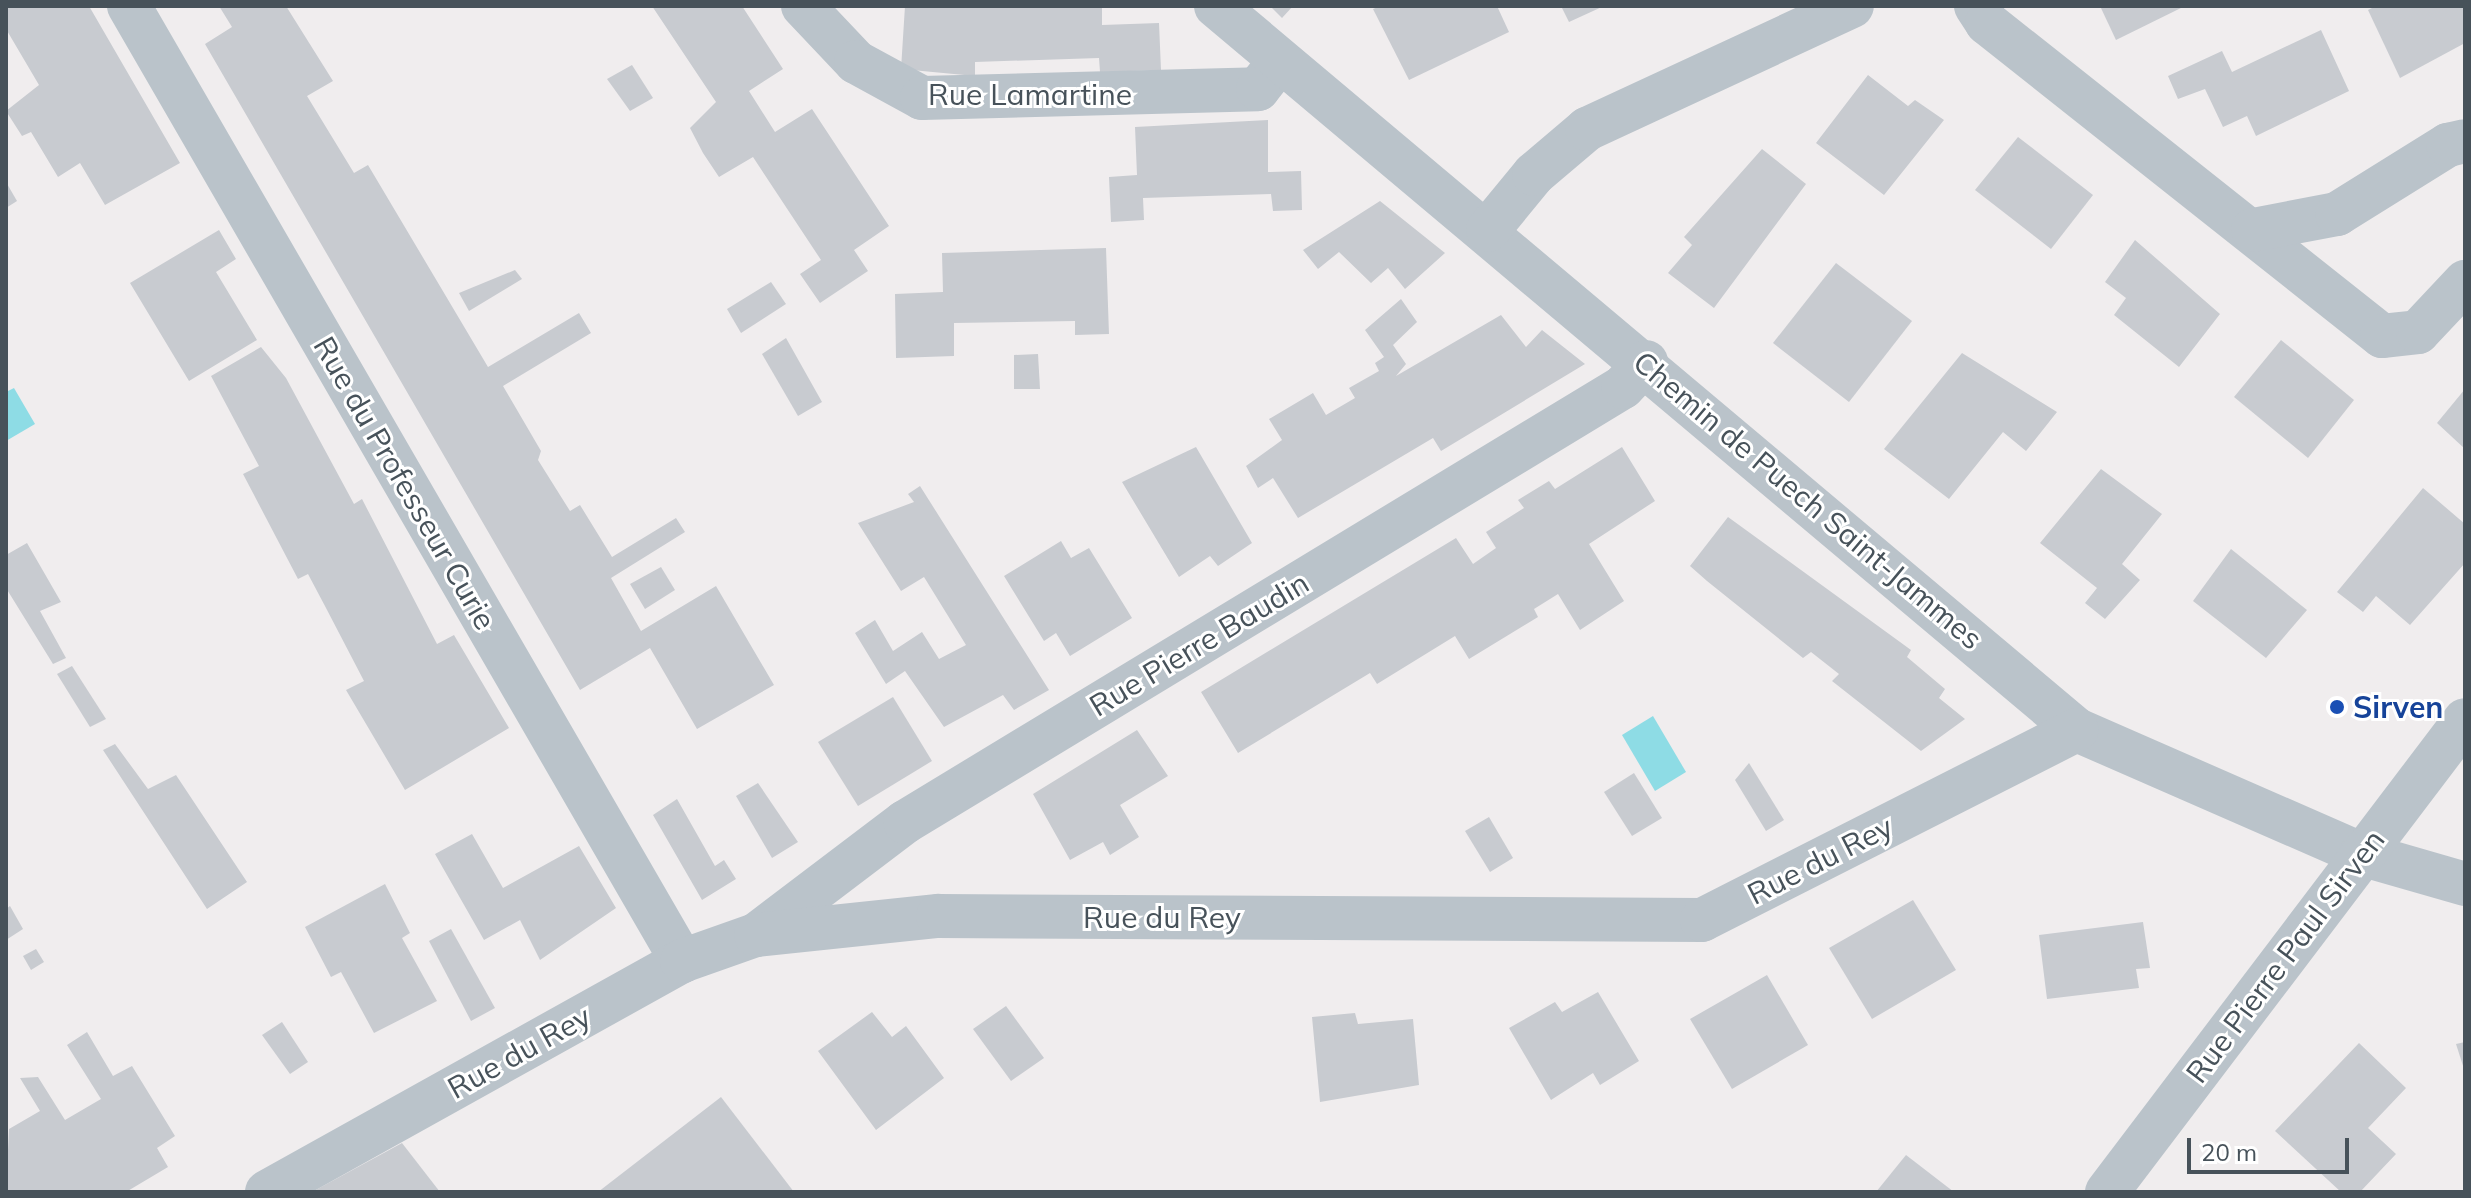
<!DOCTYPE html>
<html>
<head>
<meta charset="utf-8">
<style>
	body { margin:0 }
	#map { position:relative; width:2471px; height:1198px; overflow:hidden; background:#f0edee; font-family:Mulish,sans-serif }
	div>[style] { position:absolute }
	.water>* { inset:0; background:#8edce5 }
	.building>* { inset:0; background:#c8cbd0 }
	.minor>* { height:44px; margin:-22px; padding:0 22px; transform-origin:22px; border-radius:22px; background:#bac3ca }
	.dots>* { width:22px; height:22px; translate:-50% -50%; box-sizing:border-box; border:4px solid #fff; border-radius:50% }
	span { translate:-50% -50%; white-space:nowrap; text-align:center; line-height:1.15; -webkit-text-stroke:6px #fff; paint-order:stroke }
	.street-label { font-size:30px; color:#47525a }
	.transit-label { font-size:30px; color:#164399; font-weight:700 }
	.left { translate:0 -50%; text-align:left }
	.frame { position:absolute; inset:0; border:8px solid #47525a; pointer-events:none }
	.scale { position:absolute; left:2187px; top:1138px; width:162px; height:36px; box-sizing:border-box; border:4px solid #47525a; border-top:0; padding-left:10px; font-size:24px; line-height:28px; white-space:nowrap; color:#47525a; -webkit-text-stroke:6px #fff; paint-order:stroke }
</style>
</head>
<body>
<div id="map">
	<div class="water">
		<i style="clip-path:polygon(14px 388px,35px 424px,6px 441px,6px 392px)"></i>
		<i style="clip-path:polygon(1653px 716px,1686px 772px,1655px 791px,1622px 735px)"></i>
	</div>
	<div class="building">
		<i style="clip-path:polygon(6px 6px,89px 6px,180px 163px,105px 205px,80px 163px,58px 177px,31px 132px,22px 136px,6px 111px,39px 85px,6px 29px)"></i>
		<i style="clip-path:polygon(219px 6px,286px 6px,333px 81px,307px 96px,354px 173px,368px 165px,488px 367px,579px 313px,591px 333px,503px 386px,541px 451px,538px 460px,570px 511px,580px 505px,612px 557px,676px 518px,685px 532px,611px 578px,641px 631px,716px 586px,774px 685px,697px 729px,650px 648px,580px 690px,205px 44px,232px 27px)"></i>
		<i style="clip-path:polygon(652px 6px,742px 6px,783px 69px,749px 91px,775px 132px,812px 109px,889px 226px,854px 250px,868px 271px,820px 303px,800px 274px,821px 260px,753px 157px,719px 177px,703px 153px,690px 128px,716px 102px)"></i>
		<i style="clip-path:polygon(905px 6px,1102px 6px,1102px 25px,1159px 23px,1161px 70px,1100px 72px,1099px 58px,975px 62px,975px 76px,901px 69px)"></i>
		<i style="clip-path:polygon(1270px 6px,1293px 6px,1282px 18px)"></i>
		<i style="clip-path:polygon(1380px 6px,1497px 6px,1509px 32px,1409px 80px,1373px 9px)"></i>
		<i style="clip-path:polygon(1561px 6px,1604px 6px,1569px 22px)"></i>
		<i style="clip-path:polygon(2100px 6px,2185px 6px,2116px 40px)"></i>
		<i style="clip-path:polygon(2376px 6px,2465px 6px,2465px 43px,2400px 78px,2368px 10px)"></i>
		<i style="clip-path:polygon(2321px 30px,2349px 91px,2256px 136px,2247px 116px,2223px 127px,2205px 89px,2178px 99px,2168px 76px,2222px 51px,2232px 72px)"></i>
		<i style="clip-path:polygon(632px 65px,653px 98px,630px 111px,607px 79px)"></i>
		<i style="clip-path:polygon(1868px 75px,1908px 106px,1915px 100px,1944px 120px,1884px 195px,1816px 143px)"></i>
		<i style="clip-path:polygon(1268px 120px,1268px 172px,1301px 171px,1302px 210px,1273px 211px,1271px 194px,1143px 198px,1144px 220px,1111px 222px,1109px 177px,1137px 175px,1135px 127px)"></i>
		<i style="clip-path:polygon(2018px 137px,2093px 195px,2051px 249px,1975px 190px)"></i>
		<i style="clip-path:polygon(1762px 149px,1806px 184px,1714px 308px,1668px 273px,1692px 245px,1684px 237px)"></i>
		<i style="clip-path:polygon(6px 182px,17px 201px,6px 208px)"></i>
		<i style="clip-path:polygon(1380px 201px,1445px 253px,1405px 289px,1388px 268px,1371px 283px,1339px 252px,1318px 269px,1303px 250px)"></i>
		<i style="clip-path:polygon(219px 230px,236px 259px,216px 272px,257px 340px,189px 381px,130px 283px)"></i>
		<i style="clip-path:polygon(2135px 240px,2220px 314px,2179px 367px,2114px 315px,2126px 298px,2105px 282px)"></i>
		<i style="clip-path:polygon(1106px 248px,1109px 334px,1075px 335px,1075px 321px,954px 323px,954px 356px,896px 358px,895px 294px,943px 292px,942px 253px)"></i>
		<i style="clip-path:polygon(1836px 263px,1912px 321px,1849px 402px,1773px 343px)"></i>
		<i style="clip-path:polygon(515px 270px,522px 279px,469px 311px,459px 293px)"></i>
		<i style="clip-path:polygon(771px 282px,786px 304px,741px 333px,727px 309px)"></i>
		<i style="clip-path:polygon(1401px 299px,1417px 322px,1393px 345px,1406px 364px,1396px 376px,1501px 315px,1526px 347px,1542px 330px,1585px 364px,1441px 451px,1433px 438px,1298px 518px,1273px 478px,1258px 488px,1246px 466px,1282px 440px,1269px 419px,1313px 393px,1326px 415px,1355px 398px,1349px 388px,1379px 371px,1375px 363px,1384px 357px,1365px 330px)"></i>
		<i style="clip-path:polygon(786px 338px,822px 402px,798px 416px,762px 354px)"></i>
		<i style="clip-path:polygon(2281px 340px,2354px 400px,2308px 458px,2234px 397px)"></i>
		<i style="clip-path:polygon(261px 347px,286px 378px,354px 504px,362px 499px,437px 644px,454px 635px,509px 728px,405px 790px,346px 690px,364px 681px,326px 608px,308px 574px,298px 579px,243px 474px,259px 466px,211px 376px)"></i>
		<i style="clip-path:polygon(1962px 353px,2057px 412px,2026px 451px,2003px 432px,1949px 499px,1884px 449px)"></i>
		<i style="clip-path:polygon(1038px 354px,1040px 389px,1014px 389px,1014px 355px)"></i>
		<i style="clip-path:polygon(2465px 389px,2465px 449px,2437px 423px)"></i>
		<i style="clip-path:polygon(1196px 447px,1252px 543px,1218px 566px,1210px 556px,1179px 577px,1122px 482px)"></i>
		<i style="clip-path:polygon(1622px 447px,1655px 501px,1589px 544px,1624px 601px,1580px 630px,1558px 594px,1534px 609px,1538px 617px,1469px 659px,1455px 636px,1377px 684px,1370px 673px,1238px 753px,1201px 692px,1456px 538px,1473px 564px,1496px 548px,1486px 532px,1524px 508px,1518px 500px,1549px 481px,1555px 489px)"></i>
		<i style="clip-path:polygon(2101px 469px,2162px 514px,2122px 564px,2140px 580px,2105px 619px,2085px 603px,2097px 588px,2040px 543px)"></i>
		<i style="clip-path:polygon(920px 486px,1049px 690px,1014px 710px,1003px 695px,944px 727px,905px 671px,886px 684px,855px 633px,875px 620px,893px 651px,922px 632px,939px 659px,966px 645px,924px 577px,901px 591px,858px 523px,914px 502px,908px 494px)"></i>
		<i style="clip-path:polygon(2423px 488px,2465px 524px,2465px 563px,2410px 625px,2376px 596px,2363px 612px,2337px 592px)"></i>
		<i style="clip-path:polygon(1728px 517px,1911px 650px,1907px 657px,1945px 689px,1939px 698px,1965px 719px,1921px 751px,1832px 681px,1839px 674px,1811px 652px,1803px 658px,1707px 581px,1690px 566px)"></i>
		<i style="clip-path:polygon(1061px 541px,1071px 558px,1089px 548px,1132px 618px,1070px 656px,1056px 633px,1044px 641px,1004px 576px)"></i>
		<i style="clip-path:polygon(27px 543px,61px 602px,40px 611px,66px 658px,53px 664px,6px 588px,6px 555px)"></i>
		<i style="clip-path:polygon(2231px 549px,2307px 610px,2266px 658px,2193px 601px)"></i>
		<i style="clip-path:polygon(661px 567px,675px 590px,645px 609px,630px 584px)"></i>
		<i style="clip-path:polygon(72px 666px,106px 719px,90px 727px,57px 674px)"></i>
		<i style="clip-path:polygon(893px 697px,932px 761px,858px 806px,818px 742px)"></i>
		<i style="clip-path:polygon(1137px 730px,1168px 776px,1120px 805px,1139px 837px,1110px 855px,1103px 842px,1070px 860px,1033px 794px)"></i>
		<i style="clip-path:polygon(115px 744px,148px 789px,176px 775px,247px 882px,207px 909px,103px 750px)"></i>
		<i style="clip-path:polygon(1749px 763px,1784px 820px,1766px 831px,1735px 780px)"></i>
		<i style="clip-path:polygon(1634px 773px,1662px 818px,1632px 836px,1604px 792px)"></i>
		<i style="clip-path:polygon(758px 783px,798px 842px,772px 858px,736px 796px)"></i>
		<i style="clip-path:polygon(677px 799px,715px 866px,724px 860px,736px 879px,702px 900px,653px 815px)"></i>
		<i style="clip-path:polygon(1489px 817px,1513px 858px,1490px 872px,1465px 831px)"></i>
		<i style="clip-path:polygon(472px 834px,503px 888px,579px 846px,616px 908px,540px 960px,520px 920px,484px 940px,435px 854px)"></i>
		<i style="clip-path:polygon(385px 884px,410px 933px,402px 938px,437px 1001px,374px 1033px,341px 972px,331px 977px,305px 927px)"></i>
		<i style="clip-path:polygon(1913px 900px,1956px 970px,1872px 1019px,1829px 948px)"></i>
		<i style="clip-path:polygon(10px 906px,23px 929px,6px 940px,6px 909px)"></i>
		<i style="clip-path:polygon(2143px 922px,2150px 968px,2136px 969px,2139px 988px,2047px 999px,2039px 935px)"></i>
		<i style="clip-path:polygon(451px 929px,495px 1008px,471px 1021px,429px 941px)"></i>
		<i style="clip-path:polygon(36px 949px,44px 962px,31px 970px,23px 956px)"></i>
		<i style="clip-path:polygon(1767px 975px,1808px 1045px,1732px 1089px,1690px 1019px)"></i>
		<i style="clip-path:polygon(1598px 992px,1639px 1061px,1600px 1085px,1593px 1073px,1551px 1100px,1509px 1028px,1555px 1002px,1562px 1012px)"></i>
		<i style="clip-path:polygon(1006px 1006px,1044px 1058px,1011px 1081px,973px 1029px)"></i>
		<i style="clip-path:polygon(872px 1012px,892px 1037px,906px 1026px,944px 1078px,876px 1130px,818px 1051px)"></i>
		<i style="clip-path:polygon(1355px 1013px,1358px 1024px,1413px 1019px,1419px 1085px,1320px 1102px,1312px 1017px)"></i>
		<i style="clip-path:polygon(282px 1022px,308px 1062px,290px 1074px,262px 1035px)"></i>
		<i style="clip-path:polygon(87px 1032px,113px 1076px,132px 1066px,175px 1136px,157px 1148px,168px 1167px,126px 1192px,6px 1192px,9px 1129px,40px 1111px,20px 1078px,38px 1077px,65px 1120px,101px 1099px,67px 1045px)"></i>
		<i style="clip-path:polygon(2465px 1042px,2465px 1069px,2464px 1069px,2456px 1044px)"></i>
		<i style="clip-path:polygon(2359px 1043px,2406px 1088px,2368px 1128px,2396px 1154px,2360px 1192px,2341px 1192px,2275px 1131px)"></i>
		<i style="clip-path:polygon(721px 1097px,794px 1192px,598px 1192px)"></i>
		<i style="clip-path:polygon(402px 1143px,440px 1192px,312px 1192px)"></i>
		<i style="clip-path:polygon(1906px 1155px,1954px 1192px,1876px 1192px)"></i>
	</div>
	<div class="minor">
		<i style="left:129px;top:6px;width:1104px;rotate:59.93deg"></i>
		<i style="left:803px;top:6px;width:77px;rotate:46.6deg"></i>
		<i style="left:856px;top:62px;width:75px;rotate:28.6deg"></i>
		<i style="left:922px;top:98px;width:336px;rotate:-1.5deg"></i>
		<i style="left:1258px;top:89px;width:33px;rotate:-52deg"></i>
		<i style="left:1216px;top:6px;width:1125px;rotate:40.06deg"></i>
		<i style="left:2077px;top:730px;width:310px;rotate:23.6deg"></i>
		<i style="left:2361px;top:854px;width:108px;rotate:16.1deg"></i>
		<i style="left:1976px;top:6px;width:20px;rotate:57deg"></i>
		<i style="left:1987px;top:23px;width:504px;rotate:38.39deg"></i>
		<i style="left:2382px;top:336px;width:36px;rotate:-6deg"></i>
		<i style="left:2418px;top:332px;width:69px;rotate:-46.8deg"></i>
		<i style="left:1488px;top:230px;width:72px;rotate:-50.6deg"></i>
		<i style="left:1534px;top:174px;width:70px;rotate:-40.3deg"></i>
		<i style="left:1587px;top:129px;width:292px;rotate:-24.9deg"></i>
		<i style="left:2253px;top:230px;width:86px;rotate:-10.8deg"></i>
		<i style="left:2337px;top:214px;width:131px;rotate:-31.9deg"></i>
		<i style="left:2448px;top:145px;width:17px;rotate:-13deg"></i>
		<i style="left:756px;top:935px;width:187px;rotate:-37.2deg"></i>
		<i style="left:905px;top:822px;width:839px;rotate:-31.21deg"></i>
		<i style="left:1623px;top:387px;width:34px;rotate:-47deg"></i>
		<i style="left:267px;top:1192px;width:475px;rotate:-29.1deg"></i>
		<i style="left:682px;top:961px;width:78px;rotate:-19.4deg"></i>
		<i style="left:756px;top:935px;width:183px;rotate:-6deg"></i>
		<i style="left:938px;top:916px;width:764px;rotate:0.3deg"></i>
		<i style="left:1702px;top:920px;width:420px;rotate:-26.9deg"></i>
		<i style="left:2107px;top:1192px;width:592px;rotate:-52.82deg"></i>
	</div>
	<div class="dots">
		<i style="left:2337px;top:707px;background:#1a4fb4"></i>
	</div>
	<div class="street-label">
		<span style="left:1030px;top:94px">Rue Lamartine</span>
		<span style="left:405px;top:483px;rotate:60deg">Rue du Professeur Curie</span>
		<span style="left:1808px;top:500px;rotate:40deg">Chemin de Puech Saint-Jammes</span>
		<span style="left:1199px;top:644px;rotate:-31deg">Rue Pierre Baudin</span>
		<span style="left:1820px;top:860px;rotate:-27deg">Rue du Rey</span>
		<span style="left:1162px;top:917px">Rue du Rey</span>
		<span style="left:2285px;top:956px;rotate:-53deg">Rue Pierre Paul Sirven</span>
		<span style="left:519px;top:1052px;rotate:-29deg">Rue du Rey</span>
	</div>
	<div class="transit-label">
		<span class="left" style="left:2353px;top:707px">Sirven</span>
	</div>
	<div class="frame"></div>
	<div class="scale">20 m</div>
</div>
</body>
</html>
